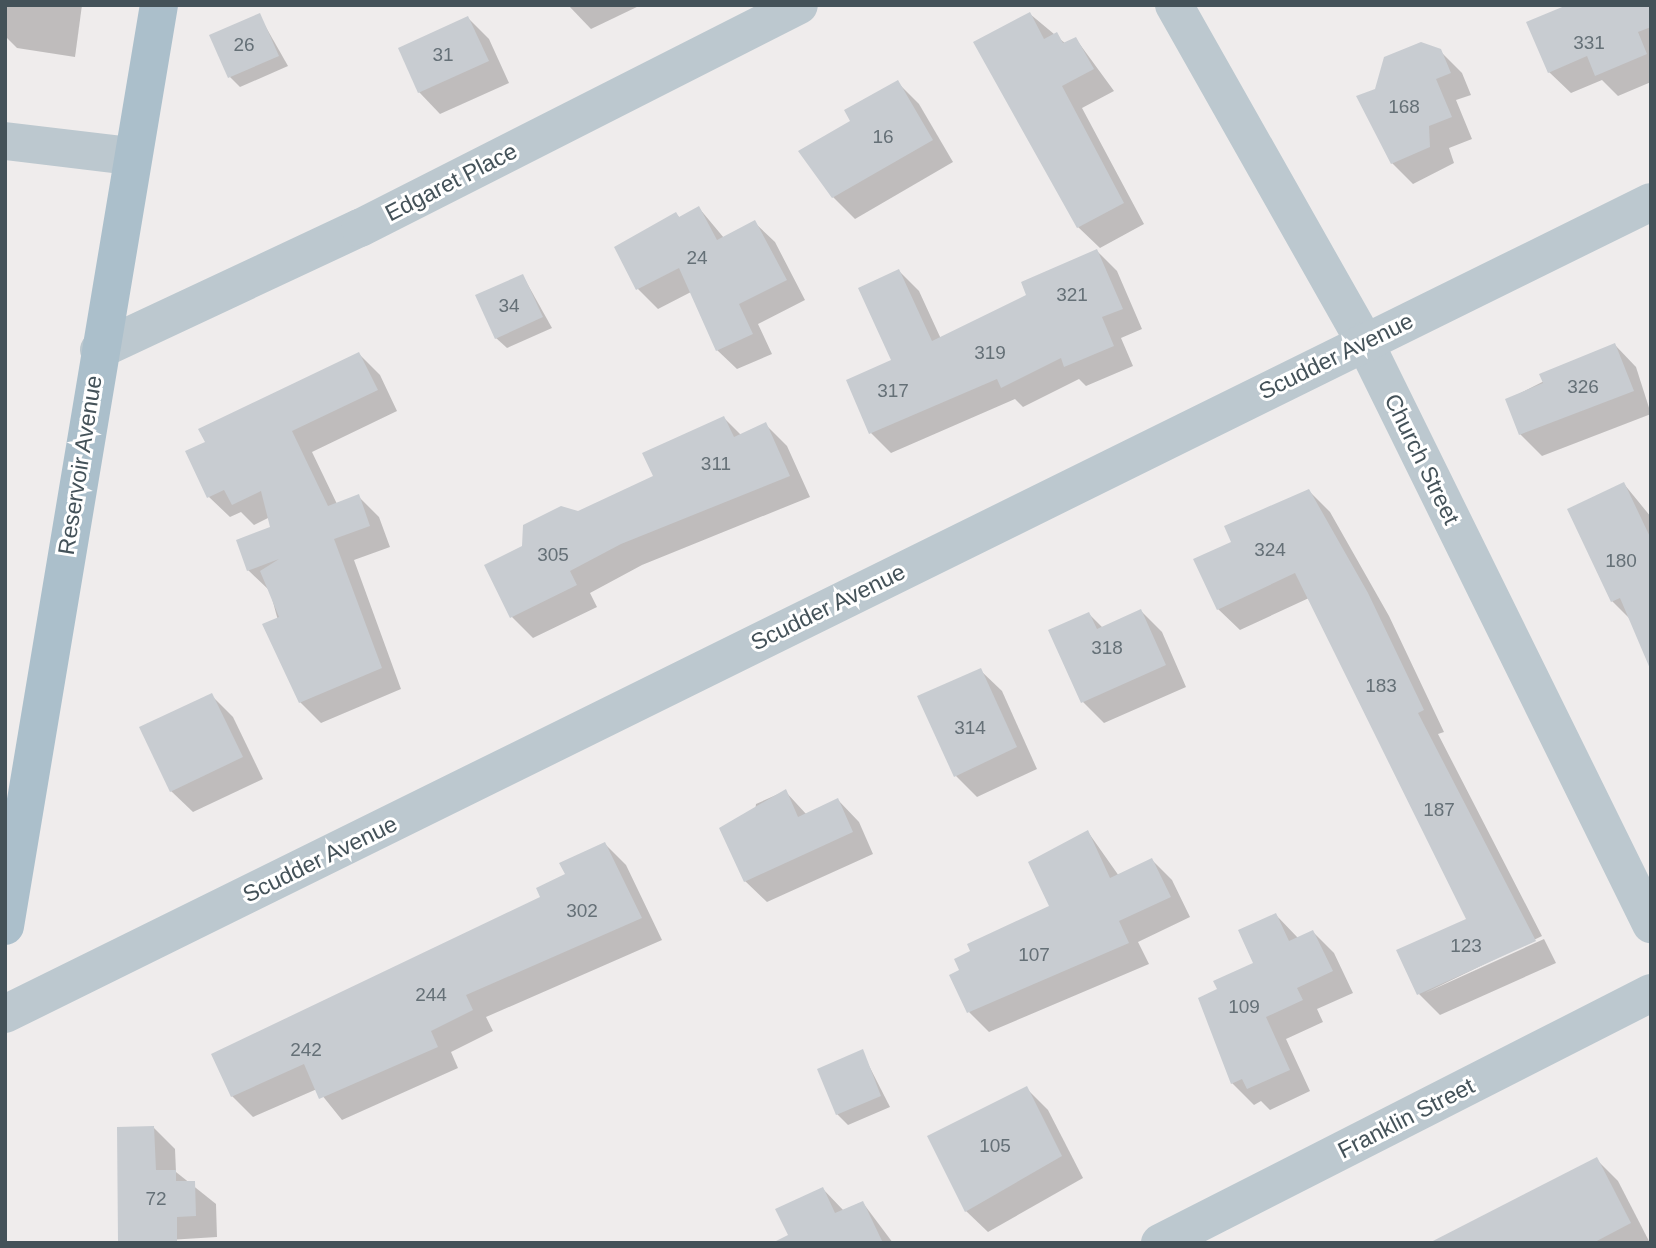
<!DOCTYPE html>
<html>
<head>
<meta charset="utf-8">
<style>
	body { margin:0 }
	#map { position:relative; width:1656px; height:1248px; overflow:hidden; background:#efecec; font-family:Helvetica,sans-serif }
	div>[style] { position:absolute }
	.shadow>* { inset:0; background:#0003 }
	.building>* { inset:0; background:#c8ccd1 }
	.minor>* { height:38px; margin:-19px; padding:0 19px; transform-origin:19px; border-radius:19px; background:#bcc8cf }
	.major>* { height:38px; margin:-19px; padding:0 19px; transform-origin:19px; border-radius:19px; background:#abbfcb }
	span { translate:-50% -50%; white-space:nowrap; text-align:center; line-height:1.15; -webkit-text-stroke:6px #fff; paint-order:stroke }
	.number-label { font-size:19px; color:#657077 }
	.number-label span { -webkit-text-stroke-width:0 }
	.street-label { font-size:23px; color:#445259 }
	.frame { position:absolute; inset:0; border:7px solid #445259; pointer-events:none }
</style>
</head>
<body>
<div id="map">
	<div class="shadow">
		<i style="clip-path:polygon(5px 5px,82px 5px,75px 57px,17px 48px,5px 36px)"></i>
		<i style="clip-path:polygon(568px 5px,641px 5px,591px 29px)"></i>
		<i style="clip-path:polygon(1651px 5px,1651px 82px,1618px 96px,1602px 80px,1571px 93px,1549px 72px)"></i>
		<i style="clip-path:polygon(1030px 14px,1066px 44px,1076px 39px,1114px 91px,1082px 108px,1144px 224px,1100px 248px,1078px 227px)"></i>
		<i style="clip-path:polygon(259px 15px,288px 66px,240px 87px,230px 77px)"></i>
		<i style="clip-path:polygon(468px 18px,489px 39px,509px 83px,440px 114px,419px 92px)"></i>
		<i style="clip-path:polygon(1440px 51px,1462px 73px,1471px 95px,1456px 100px,1472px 139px,1449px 148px,1454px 163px,1413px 184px,1392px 163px)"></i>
		<i style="clip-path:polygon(898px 83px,919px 104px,953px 162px,855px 219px,833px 197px,852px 121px)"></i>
		<i style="clip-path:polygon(699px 208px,724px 238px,755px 223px,775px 242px,805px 300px,758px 324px,772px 354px,737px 369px,717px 350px,691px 292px,658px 309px,638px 289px,616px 247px,676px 214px,680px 218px)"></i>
		<i style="clip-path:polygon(1097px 251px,1117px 271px,1142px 329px,1121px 338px,1133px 366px,1086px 386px,1079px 379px,1023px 407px,1015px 399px,891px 453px,871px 433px,894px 361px,899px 271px,919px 291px,941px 339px,1028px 296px)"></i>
		<i style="clip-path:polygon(523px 276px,552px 328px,507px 348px,496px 338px)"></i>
		<i style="clip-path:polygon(1615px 345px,1636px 367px,1651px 414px,1542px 456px,1520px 434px,1507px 400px)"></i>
		<i style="clip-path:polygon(359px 354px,380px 375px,397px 411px,312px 452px,337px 504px,358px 496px,379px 517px,390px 547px,354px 560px,401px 689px,321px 723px,300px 702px,270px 591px,248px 570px,272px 528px,270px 517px,254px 525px,241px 512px,230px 517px,209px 497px,207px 443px)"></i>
		<i style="clip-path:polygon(724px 418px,741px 435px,765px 424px,787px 446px,810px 497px,642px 565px,590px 593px,597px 607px,533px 638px,512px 617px,524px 547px,655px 477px)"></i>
		<i style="clip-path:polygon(1624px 484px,1651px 517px,1651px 667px,1630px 619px,1612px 601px)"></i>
		<i style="clip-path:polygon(1309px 491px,1330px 512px,1389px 616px,1444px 732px,1438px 734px,1542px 936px,1425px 993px,1544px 939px,1556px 963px,1440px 1015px,1419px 994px,1468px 920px,1309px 598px,1240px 630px,1218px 609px,1233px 543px)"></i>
		<i style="clip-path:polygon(1141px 611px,1162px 632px,1186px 687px,1104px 723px,1083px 702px,1089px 614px,1103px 628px)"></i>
		<i style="clip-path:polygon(980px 670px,1002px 691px,1037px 769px,977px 797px,956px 776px)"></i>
		<i style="clip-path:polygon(211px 695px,233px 717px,263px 779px,193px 812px,171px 791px)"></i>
		<i style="clip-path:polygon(785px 791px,807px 815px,838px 800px,859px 822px,873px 854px,767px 902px,745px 881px,756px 804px)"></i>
		<i style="clip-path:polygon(1088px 832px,1119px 876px,1152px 860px,1172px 880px,1190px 917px,1138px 942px,1149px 964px,989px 1032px,969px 1012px,1051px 907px)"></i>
		<i style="clip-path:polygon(605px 844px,626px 865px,662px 940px,486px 1017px,493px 1031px,451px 1052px,458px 1068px,342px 1120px,317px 1089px,253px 1117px,232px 1096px,542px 898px)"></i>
		<i style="clip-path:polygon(1276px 915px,1298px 938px,1313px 932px,1334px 953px,1353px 993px,1317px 1009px,1323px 1022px,1286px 1039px,1310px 1091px,1270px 1110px,1261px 1101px,1254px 1105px,1232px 1083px,1220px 990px,1255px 964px)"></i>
		<i style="clip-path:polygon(862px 1052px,890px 1107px,848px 1125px,837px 1114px)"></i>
		<i style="clip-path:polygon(1027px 1089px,1048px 1110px,1083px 1178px,988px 1232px,966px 1211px)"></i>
		<i style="clip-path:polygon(154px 1128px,175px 1149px,176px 1172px,216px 1204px,217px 1237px,120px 1243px)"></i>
		<i style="clip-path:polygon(1597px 1160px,1618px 1181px,1650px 1243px,1460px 1243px)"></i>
		<i style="clip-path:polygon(823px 1189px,844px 1211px,863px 1203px,893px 1243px,794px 1243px)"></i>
	</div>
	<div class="building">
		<i style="clip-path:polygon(1567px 5px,1651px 5px,1651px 27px,1638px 32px,1647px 54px,1595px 76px,1587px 56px,1548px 73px,1526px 22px)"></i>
		<i style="clip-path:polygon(1030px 12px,1044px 39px,1057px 32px,1063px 43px,1076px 37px,1094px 69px,1062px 86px,1124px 203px,1077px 228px,973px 42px)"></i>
		<i style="clip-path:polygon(260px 13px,279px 56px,228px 78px,209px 35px)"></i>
		<i style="clip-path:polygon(468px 16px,489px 61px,418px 93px,398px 48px)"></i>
		<i style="clip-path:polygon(1421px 42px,1441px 49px,1451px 73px,1436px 79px,1452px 117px,1429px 126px,1430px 147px,1391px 164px,1356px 96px,1375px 89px,1384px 57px)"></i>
		<i style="clip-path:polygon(898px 80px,933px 140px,832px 198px,798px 151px,850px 121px,844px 110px)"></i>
		<i style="clip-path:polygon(699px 206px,717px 240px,755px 220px,787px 280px,739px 304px,753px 334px,716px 351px,679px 268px,636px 290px,614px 247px,676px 212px,679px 217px)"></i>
		<i style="clip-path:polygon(1097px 249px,1123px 309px,1102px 317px,1114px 346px,1064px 367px,1061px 358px,1001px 388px,997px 379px,869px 434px,846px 380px,891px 360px,858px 288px,899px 269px,932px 341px,1026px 295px,1021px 282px)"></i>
		<i style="clip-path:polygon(523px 274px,543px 317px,495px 339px,475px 295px)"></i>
		<i style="clip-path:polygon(1615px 343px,1634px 391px,1519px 435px,1505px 399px,1543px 383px,1539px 374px)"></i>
		<i style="clip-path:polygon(359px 352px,378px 390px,292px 431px,328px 506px,359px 494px,370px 526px,334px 539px,382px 668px,299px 703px,262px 624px,279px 617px,260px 571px,279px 559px,247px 571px,236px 540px,270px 527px,261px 491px,232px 505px,224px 490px,207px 498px,185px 451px,205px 442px,198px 429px)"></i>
		<i style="clip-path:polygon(724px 416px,734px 437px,766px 422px,790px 476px,621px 544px,570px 571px,577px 585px,510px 618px,484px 565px,522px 546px,523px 525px,561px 506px,578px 511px,653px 476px,642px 453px)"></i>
		<i style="clip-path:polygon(1624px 482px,1651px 539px,1651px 671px,1620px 598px,1611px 602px,1567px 509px)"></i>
		<i style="clip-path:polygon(1309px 489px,1368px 593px,1424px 710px,1418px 713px,1536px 941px,1417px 995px,1396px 950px,1466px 919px,1295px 573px,1217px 610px,1193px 559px,1231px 542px,1224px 526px)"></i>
		<i style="clip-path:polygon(1141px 609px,1166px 665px,1081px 703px,1048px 630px,1089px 612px,1097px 629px)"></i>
		<i style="clip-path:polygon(981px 668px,1017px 747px,954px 777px,917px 696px)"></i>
		<i style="clip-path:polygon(212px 693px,243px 757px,170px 792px,139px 727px)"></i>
		<i style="clip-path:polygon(786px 789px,798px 817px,838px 798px,853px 832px,744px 882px,719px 828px)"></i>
		<i style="clip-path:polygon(1088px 830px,1110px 878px,1152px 858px,1171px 897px,1119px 921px,1129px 943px,967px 1013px,949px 975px,959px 970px,954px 959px,970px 951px,967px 944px,1049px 906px,1028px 862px)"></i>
		<i style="clip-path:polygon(605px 842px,642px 918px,466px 995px,473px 1010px,431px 1031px,438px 1047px,319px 1099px,304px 1064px,231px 1097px,211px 1054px,540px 897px,536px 888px,565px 874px,559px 863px)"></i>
		<i style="clip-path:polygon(1276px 913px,1289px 941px,1313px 930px,1333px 971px,1297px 988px,1303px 1000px,1266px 1017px,1290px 1070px,1247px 1089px,1242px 1079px,1231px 1084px,1198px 998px,1217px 989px,1213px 981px,1253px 963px,1238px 930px)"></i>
		<i style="clip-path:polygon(863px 1049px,881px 1096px,836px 1115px,817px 1069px)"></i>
		<i style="clip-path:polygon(1027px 1086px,1062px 1156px,965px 1212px,927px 1136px)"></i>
		<i style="clip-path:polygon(154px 1126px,156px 1170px,176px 1170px,176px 1181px,195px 1181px,196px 1216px,177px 1217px,177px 1243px,118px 1243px,117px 1127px)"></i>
		<i style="clip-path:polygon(1597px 1157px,1631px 1223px,1593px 1243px,1429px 1243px)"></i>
		<i style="clip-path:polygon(823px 1187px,835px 1213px,863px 1201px,883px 1243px,772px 1243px,788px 1235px,775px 1209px)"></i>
	</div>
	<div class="minor">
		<i style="left:1174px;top:5px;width:386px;rotate:60.5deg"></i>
		<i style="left:1364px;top:341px;width:650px;rotate:63.79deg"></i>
		<i style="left:5px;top:141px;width:127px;rotate:6.8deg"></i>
		<i style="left:99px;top:350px;width:288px;rotate:-25.1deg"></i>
		<i style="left:360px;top:228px;width:492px;rotate:-26.9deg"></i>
		<i style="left:5px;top:1014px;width:1835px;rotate:-26.26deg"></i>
		<i style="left:1160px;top:1243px;width:551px;rotate:-26.98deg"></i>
	</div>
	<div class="major">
		<i style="left:5px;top:926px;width:934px;rotate:-80.51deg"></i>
	</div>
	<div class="number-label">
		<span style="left:1589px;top:43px">331</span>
		<span style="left:244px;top:45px">26</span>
		<span style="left:443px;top:55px">31</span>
		<span style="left:1404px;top:107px">168</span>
		<span style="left:883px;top:137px">16</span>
		<span style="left:697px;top:258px">24</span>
		<span style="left:1072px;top:295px">321</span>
		<span style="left:509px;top:306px">34</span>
		<span style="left:990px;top:353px">319</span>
		<span style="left:1583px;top:387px">326</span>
		<span style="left:893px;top:391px">317</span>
		<span style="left:716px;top:464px">311</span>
		<span style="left:1270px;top:550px">324</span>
		<span style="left:553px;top:555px">305</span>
		<span style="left:1621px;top:561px">180</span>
		<span style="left:1107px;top:648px">318</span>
		<span style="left:1381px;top:686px">183</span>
		<span style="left:970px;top:728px">314</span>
		<span style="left:1439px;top:810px">187</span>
		<span style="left:582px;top:911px">302</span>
		<span style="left:1466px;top:946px">123</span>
		<span style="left:1034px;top:955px">107</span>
		<span style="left:431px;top:995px">244</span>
		<span style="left:1244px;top:1007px">109</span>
		<span style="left:306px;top:1050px">242</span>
		<span style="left:995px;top:1146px">105</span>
		<span style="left:156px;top:1199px">72</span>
	</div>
	<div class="street-label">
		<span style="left:451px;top:182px;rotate:-27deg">Edgaret Place</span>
		<span style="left:1336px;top:356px;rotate:-26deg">Scudder Avenue</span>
		<span style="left:1422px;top:459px;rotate:64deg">Church Street</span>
		<span style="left:80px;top:465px;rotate:-81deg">Reservoir Avenue</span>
		<span style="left:828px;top:607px;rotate:-26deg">Scudder Avenue</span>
		<span style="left:320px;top:859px;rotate:-26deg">Scudder Avenue</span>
		<span style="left:1406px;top:1118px;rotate:-27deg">Franklin Street</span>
	</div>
	<div class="frame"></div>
</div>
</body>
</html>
